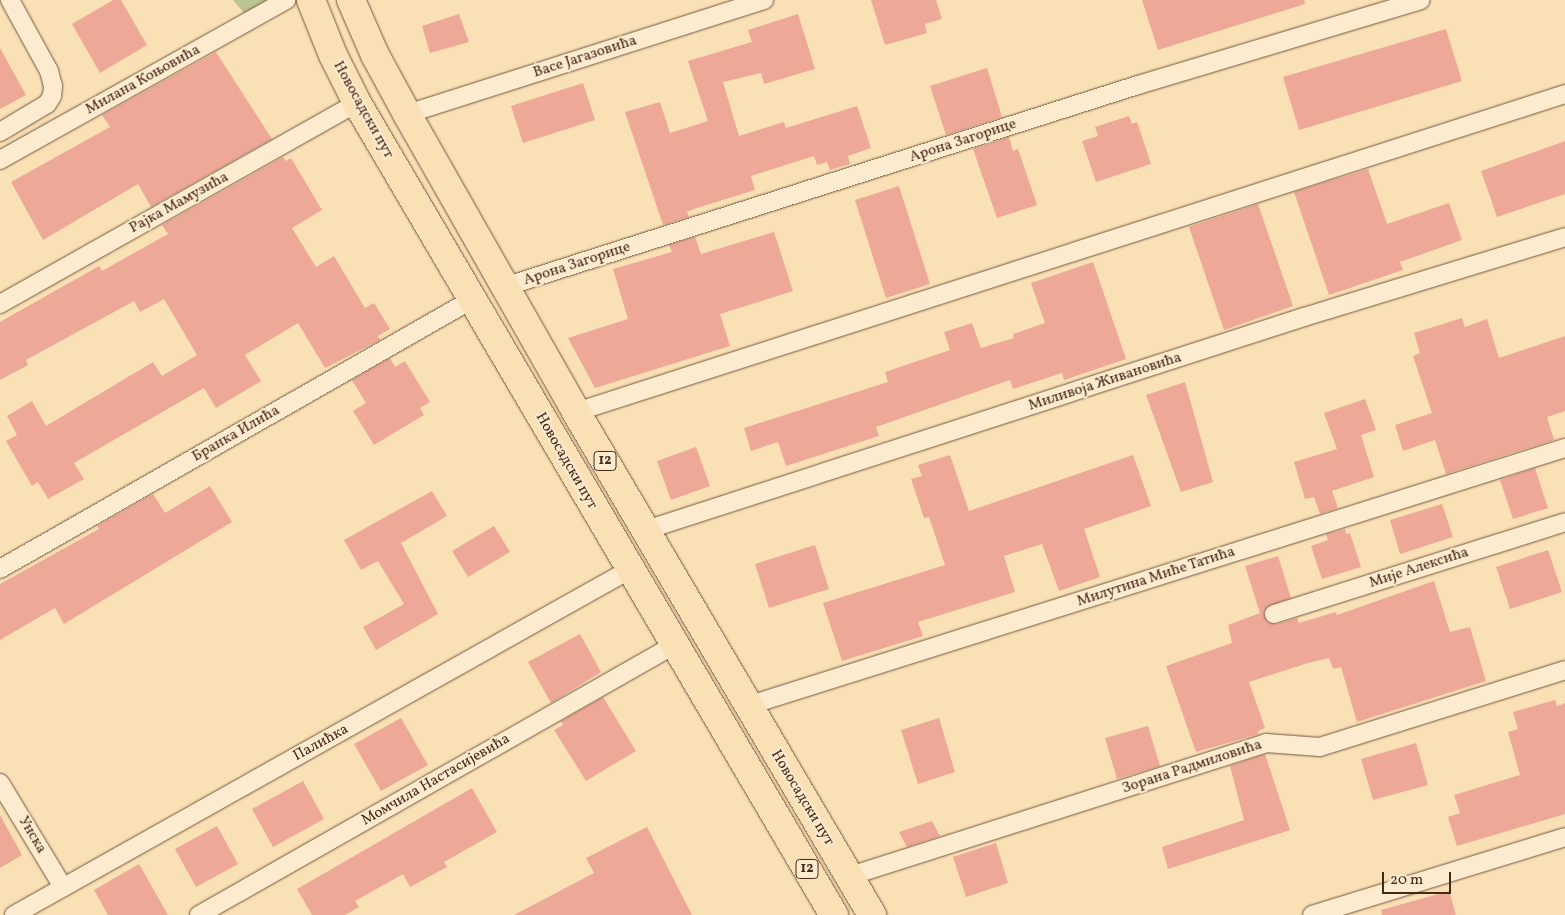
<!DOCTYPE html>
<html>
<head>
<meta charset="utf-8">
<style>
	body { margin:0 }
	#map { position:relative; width:1565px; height:915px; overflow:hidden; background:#fae0b5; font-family:Vollkorn,serif }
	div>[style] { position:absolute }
	.green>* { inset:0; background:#bbc390 }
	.building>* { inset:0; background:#eea897 }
	.roads { filter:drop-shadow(0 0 1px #73563e) drop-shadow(0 0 1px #73563e) }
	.minor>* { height:18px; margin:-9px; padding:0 9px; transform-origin:9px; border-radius:9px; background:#fcebcf }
	.primary>* { height:28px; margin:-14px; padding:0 14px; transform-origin:14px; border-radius:14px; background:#fae0b5 }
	span { translate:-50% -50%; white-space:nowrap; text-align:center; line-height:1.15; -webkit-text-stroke:4px #fcebcf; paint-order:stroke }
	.shield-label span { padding:1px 4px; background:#fcebcf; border:1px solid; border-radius:4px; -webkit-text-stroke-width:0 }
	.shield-label { font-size:14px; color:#462816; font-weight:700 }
	.street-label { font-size:15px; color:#462816 }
	.scale { position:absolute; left:1382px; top:872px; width:69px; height:22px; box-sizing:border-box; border:2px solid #462816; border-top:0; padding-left:6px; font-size:15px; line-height:18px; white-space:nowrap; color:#462816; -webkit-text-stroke:4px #fcebcf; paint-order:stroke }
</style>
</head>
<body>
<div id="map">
	<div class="green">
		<i style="clip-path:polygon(233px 0,267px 0,244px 13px)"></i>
	</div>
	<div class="building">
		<i style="clip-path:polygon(113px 0,121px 0,147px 45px,100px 73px,72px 24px)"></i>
		<i style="clip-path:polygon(871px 0,936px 0,942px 19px,925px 24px,927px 33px,885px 45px)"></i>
		<i style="clip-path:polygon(1142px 0,1304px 0,1305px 4px,1158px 50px)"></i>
		<i style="clip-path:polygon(459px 14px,469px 42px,430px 53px,422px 26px)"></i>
		<i style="clip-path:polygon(798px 14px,815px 69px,764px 84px,761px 73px,723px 82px,739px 136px,784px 122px,786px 128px,857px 106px,871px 148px,848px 156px,850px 164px,830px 170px,827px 162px,817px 165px,814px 156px,751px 176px,755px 190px,697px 208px,687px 212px,689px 217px,663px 225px,625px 112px,660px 102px,670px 133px,708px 121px,688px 61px,752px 42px,748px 30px)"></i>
		<i style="clip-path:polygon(1446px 29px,1462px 81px,1299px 130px,1283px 77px)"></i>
		<i style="clip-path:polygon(0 48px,26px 95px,0 109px)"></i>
		<i style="clip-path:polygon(216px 52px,272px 139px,151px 207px,138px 184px,43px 240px,11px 182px,110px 127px,102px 115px)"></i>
		<i style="clip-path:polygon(987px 68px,1002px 117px,946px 135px,930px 86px)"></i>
		<i style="clip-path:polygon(583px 83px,595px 120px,523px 143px,511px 106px)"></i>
		<i style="clip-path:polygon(1129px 116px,1132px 124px,1137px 122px,1151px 164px,1096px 182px,1082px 141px,1098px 136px,1095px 127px)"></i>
		<i style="clip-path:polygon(1009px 137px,1013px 151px,1018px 149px,1037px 205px,997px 218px,973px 149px)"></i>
		<i style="clip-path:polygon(1565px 141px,1565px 194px,1497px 217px,1481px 171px)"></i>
		<i style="clip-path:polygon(283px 157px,286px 161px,291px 158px,322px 210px,292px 228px,316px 267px,334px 256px,365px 308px,374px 303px,390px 329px,378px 336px,380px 340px,325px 368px,298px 323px,245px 355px,261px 381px,216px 408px,204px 388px,74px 463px,84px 479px,48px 499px,38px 482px,32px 486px,6px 441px,17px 435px,7px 416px,32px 401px,46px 426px,153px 362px,162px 376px,197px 355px,164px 299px,140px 312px,134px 301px,26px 360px,28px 365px,0 380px,0 322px,99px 266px,102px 271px,168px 234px,162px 225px)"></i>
		<i style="clip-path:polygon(1368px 169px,1387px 224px,1449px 203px,1462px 240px,1400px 262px,1403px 270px,1329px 295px,1294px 192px)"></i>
		<i style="clip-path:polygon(899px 186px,930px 284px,886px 298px,855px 200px)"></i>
		<i style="clip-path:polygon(1258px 204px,1293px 306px,1224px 330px,1189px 227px)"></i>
		<i style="clip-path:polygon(774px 232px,793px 291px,720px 314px,730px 346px,595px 388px,568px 338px,628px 319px,613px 269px,672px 252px,669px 245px,695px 237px,701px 254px)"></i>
		<i style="clip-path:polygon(1093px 262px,1126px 359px,1064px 380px,1062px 373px,1013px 389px,1010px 380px,876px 427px,879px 436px,786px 466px,778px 442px,751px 451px,744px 428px,888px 382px,885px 372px,950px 350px,944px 332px,972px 323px,981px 348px,1014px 338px,1013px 334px,1045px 323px,1031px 283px)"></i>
		<i style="clip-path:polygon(1462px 318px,1465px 327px,1487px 319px,1499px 358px,1565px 336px,1565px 411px,1547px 417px,1554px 440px,1446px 474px,1435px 440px,1403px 451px,1395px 425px,1432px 413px,1413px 356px,1420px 353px,1414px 333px)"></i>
		<i style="clip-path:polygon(390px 358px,395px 367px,405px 361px,430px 402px,420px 408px,424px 415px,374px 445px,353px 411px,366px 403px,352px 380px)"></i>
		<i style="clip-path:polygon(1185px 382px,1213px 482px,1181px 492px,1146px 395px)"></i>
		<i style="clip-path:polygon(1365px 399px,1376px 430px,1361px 435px,1374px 477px,1332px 491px,1338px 508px,1320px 514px,1314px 497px,1305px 499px,1294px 462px,1337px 449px,1324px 413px)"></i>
		<i style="clip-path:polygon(696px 447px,710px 486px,671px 500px,657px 461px)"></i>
		<i style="clip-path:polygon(950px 455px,969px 511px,1133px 455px,1151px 506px,1084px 529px,1100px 577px,1059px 591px,1042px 544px,1004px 556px,1015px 592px,918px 622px,923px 636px,842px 661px,823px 603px,945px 565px,929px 517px,924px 518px,911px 479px,922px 476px,918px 465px)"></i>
		<i style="clip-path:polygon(1535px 468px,1548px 508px,1513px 519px,1500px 480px)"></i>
		<i style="clip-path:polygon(210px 486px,232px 522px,64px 624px,55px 608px,0 640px,0 584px,99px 529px,97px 526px,153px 494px,165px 513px)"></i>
		<i style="clip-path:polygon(432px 491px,447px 516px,401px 543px,438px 614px,376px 650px,363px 627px,404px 604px,378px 561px,361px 570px,344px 540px)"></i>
		<i style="clip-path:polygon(1442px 504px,1453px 537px,1400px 554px,1390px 520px)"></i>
		<i style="clip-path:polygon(494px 526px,510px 552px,468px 577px,452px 551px)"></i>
		<i style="clip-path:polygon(1345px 529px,1346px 534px,1350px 533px,1361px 567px,1322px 579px,1311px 546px,1328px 540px,1326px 534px)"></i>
		<i style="clip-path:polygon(815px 545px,829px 589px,769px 608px,755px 564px)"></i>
		<i style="clip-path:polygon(1548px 550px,1562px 592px,1510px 609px,1496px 567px)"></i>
		<i style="clip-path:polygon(1278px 556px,1291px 598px,1267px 607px,1264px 612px,1267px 622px,1277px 624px,1297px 618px,1299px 623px,1336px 612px,1337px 615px,1434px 581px,1450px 632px,1470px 627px,1486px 681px,1357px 722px,1341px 667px,1333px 669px,1329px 658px,1308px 663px,1249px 682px,1265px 728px,1258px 731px,1259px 734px,1196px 752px,1166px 666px,1232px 643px,1228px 625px,1260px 613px,1245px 566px)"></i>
		<i style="clip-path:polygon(580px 634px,601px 672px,551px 703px,528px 662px)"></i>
		<i style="clip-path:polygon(603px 697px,636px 751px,586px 781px,554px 730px,563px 725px,561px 721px)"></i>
		<i style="clip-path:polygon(1555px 700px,1557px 706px,1565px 703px,1565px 814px,1457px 846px,1448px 817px,1460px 813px,1454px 795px,1520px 775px,1508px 732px,1518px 729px,1513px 712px)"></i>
		<i style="clip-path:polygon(401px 718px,428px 765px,381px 791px,354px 744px)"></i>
		<i style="clip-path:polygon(939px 718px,955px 772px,918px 784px,901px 730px)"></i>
		<i style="clip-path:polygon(1148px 726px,1160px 766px,1117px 779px,1105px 738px)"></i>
		<i style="clip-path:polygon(1416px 743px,1428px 785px,1373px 800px,1361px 759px)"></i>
		<i style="clip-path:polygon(1265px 754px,1290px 830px,1168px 869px,1162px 847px,1244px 820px,1230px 766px)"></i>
		<i style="clip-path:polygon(303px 781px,324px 819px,273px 847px,252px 809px)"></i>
		<i style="clip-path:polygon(472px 788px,497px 832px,444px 862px,447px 867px,410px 887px,403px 874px,355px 901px,359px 907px,345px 915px,312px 915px,297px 889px)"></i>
		<i style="clip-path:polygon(0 815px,22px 855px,0 868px)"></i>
		<i style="clip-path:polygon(932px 821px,940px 836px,907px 847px,899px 832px)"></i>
		<i style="clip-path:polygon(217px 826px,238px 864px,196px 887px,175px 849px)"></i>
		<i style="clip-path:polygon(647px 827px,692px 915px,514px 915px,594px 873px,586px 858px)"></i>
		<i style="clip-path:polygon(996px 843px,1008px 883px,966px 897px,953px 857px)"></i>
		<i style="clip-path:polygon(139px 864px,168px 915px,108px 915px,94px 890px)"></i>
		<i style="clip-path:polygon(1449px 891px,1456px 915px,1382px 915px,1381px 910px)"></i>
	</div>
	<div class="roads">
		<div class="minor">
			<i style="left:407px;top:114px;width:375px;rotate:-17.7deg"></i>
			<i style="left:0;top:132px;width:55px;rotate:-30.8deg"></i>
			<i style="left:47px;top:104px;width:9px;rotate:-58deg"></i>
			<i style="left:52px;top:96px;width:10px;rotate:-84deg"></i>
			<i style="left:53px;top:86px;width:16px;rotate:-105deg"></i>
			<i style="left:49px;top:71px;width:81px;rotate:-118.8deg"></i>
			<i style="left:0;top:160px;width:328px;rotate:-29.2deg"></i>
			<i style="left:507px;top:286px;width:662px;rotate:-17.67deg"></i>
			<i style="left:1138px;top:85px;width:295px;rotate:-16.7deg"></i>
			<i style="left:0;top:304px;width:410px;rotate:-29.4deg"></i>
			<i style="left:576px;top:412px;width:1039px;rotate:-17.82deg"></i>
			<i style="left:646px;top:530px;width:692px;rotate:-17.94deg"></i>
			<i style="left:1304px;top:317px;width:273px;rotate:-17deg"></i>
			<i style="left:0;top:569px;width:545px;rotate:-29.72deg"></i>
			<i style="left:1274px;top:614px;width:305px;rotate:-17.5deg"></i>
			<i style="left:747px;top:706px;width:858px;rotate:-17.51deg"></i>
			<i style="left:0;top:783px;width:122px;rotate:58.8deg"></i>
			<i style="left:850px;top:876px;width:437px;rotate:-17.7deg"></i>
			<i style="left:1266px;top:743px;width:54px;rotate:4.2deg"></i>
			<i style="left:1320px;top:747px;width:257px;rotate:-17.4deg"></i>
			<i style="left:14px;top:915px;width:705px;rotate:-29.29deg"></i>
			<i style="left:199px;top:915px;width:546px;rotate:-29.61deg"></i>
			<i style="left:1312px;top:915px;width:265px;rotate:-17.1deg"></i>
		</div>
		<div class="primary">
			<i style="left:311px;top:0;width:59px;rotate:68.2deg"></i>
			<i style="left:333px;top:55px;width:54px;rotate:63.4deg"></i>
			<i style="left:357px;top:103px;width:942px;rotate:59.57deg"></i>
			<i style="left:351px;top:0;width:60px;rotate:66.4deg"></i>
			<i style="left:375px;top:55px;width:67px;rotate:61.5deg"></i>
			<i style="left:407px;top:114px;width:343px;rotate:60.4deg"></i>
			<i style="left:576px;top:412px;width:584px;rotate:59.52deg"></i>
		</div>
	</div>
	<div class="shield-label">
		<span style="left:605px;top:461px">12</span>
		<span style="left:807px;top:869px">12</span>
	</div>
	<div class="street-label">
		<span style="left:585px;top:57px;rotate:-18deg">Васе Јагазовића</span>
		<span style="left:143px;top:80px;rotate:-29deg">Милана Коњовића</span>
		<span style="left:363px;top:110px;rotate:61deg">Новосадски пут</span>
		<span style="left:963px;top:141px;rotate:-18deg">Арона Загорице</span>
		<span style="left:179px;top:203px;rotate:-29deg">Рајка Мамузића</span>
		<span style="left:577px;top:264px;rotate:-18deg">Арона Загорице</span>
		<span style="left:1105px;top:382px;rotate:-18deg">Миливоја Живановића</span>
		<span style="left:236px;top:434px;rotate:-30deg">Бранка Илића</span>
		<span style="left:566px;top:461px;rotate:60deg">Новосадски пут</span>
		<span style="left:1419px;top:568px;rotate:-18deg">Мије Алексића</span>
		<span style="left:1156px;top:577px;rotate:-18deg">Милутина Миће Татића</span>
		<span style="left:321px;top:743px;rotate:-29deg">Палићка</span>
		<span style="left:1192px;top:767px;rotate:-18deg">Зорана Радмиловића</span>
		<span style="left:436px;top:780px;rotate:-30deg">Момчила Настасијевића</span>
		<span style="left:802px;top:798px;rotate:59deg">Новосадски пут</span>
		<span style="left:32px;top:835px;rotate:59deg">Унска</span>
	</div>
	<div class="scale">20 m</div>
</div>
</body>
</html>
